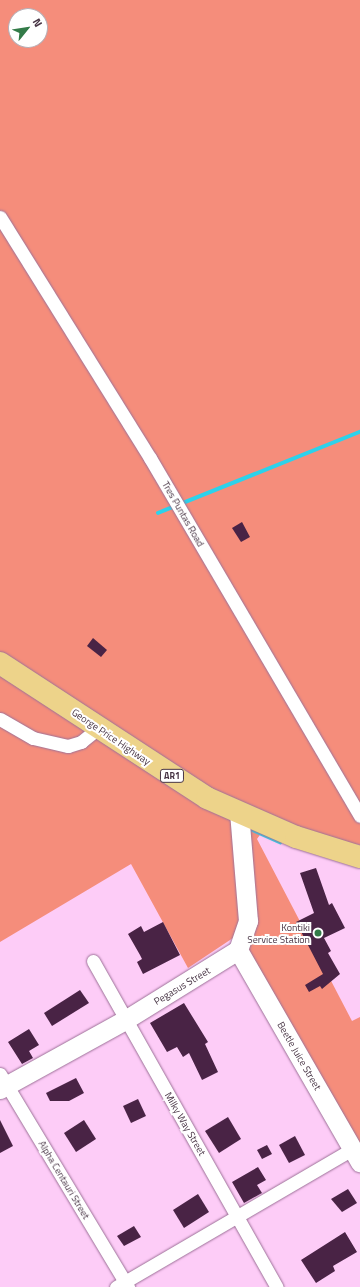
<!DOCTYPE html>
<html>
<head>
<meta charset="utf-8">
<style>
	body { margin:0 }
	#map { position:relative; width:360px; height:1287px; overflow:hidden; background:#fdccf7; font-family:"Titillium Web",sans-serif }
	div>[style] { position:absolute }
	.green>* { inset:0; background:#f58d7b }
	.stream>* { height:3.5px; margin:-1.75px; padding:0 1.75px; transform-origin:1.75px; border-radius:1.75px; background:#2cd2eb }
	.building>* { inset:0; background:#492345 }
	.roads { filter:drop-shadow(0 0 1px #9d7198) drop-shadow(0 0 1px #9d7198) }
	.street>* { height:13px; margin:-6.5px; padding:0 6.5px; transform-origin:6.5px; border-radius:6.5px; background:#fff }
	.secondary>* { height:19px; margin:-9.5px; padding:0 9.5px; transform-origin:9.5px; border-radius:9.5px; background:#fff }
	.highway>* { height:22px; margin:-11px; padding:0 11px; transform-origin:11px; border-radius:11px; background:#edd38a }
	.dots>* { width:11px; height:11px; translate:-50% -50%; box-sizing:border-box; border:2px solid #fff; border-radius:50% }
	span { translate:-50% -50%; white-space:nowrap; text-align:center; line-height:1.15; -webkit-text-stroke:4px #fff; paint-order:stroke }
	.shield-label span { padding:1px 3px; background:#fff; border:1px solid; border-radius:3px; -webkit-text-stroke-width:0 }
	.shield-label { font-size:9px; color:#483545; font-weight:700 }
	.street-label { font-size:10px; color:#483545 }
	.poi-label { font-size:10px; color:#483545 }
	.right { translate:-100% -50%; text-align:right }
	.north { position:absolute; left:8px; top:8px; width:40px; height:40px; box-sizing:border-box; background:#fff; border:1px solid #b6aeb5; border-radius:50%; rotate:60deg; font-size:11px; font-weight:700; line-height:16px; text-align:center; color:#483545 }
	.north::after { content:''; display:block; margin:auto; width:14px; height:18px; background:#337b48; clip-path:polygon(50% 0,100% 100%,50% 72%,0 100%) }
</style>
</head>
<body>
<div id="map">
	<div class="green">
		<i style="clip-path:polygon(evenodd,0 0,360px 0,360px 845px,264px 829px,257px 839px,352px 1021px,360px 1017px,360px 1154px,233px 938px,188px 968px,131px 864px,0 942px,0 0,16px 16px,40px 16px,40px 40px,16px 40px,16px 16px)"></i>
	</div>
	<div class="stream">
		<i style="left:158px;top:513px;width:218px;rotate:-21.9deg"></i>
		<i style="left:253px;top:830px;width:30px;rotate:24deg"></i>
	</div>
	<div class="building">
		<i style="clip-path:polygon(242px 522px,250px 537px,241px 542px,232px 528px)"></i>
		<i style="clip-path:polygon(93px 638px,107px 650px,101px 657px,87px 646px)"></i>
		<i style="clip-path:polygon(316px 868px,329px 905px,332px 903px,345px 928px,324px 938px,331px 951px,328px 953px,340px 974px,322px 989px,320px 986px,309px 992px,305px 985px,323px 974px,296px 922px,314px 913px,300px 873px)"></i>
		<i style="clip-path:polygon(163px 922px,180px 955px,143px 974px,137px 962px,142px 959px,140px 955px,128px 934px,141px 926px,144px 932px)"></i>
		<i style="clip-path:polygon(80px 990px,89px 1003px,52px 1026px,44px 1013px)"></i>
		<i style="clip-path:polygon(184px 1003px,208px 1042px,205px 1044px,218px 1072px,202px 1080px,189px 1053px,183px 1057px,177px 1047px,167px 1052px,150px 1023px)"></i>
		<i style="clip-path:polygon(29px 1029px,39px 1045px,29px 1051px,33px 1058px,22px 1064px,8px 1042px)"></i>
		<i style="clip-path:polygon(76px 1078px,84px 1093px,69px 1101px,50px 1101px,46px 1093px)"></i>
		<i style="clip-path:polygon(138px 1099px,146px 1116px,131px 1123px,123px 1106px)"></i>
		<i style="clip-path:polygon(228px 1117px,241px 1139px,219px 1153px,205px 1131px)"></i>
		<i style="clip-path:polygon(0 1120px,13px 1146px,0 1153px)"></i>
		<i style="clip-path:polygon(84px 1120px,96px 1139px,76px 1152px,64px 1133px)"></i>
		<i style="clip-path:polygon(295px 1136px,305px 1155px,289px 1163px,279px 1145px)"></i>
		<i style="clip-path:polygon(267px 1145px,272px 1154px,262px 1159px,257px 1150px)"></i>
		<i style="clip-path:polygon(258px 1167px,266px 1180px,257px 1185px,262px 1193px,244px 1203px,232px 1182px)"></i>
		<i style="clip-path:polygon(348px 1189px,357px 1203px,342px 1212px,331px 1199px)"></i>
		<i style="clip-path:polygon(198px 1194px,209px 1212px,184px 1228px,173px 1210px)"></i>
		<i style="clip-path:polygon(134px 1226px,141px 1237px,124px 1246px,117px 1236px)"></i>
		<i style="clip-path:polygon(345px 1232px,357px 1252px,333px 1266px,335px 1271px,316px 1283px,301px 1260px)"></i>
	</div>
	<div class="roads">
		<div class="street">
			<i style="left:0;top:217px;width:284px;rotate:58.1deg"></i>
			<i style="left:150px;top:458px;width:415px;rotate:59.6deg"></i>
			<i style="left:0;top:719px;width:38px;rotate:30deg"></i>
			<i style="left:33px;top:738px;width:36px;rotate:13deg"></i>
			<i style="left:68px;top:746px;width:14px;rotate:-17deg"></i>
			<i style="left:81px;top:742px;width:22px;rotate:-39deg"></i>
			<i style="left:93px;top:961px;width:374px;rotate:60.6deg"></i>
			<i style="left:0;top:1074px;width:249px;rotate:59deg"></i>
			<i style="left:116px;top:1287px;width:273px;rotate:-30.3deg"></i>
		</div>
		<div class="secondary">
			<i style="left:238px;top:950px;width:245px;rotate:60.1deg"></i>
			<i style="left:0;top:1089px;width:143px;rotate:-28.9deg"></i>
			<i style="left:125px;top:1020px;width:133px;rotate:-31.8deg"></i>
			<i style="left:238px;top:950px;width:31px;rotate:-71deg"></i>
			<i style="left:248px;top:921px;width:110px;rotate:-94.7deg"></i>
		</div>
		<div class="highway">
			<i style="left:0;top:663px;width:247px;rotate:33.1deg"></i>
			<i style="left:207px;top:798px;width:97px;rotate:23.7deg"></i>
			<i style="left:296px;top:837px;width:67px;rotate:17.4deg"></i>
		</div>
	</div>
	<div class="dots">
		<i style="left:318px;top:933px;background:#337b48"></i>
	</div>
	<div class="shield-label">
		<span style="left:172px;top:776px">AR1</span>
	</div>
	<div class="street-label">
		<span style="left:183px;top:514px;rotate:60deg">Tres Puntas Road</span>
		<span style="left:111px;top:737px;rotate:34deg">George Price Highway</span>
		<span style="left:182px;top:986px;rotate:-31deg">Pegasus Street</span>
		<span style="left:299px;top:1056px;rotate:60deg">Beetle Juice Street</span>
		<span style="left:185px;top:1124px;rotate:60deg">Milky Way Street</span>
		<span style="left:64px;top:1180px;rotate:59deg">Alpha Centauri Street</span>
	</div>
	<div class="poi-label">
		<span class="right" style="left:310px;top:933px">Kontiki<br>Service Station</span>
	</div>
	<div class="north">N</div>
</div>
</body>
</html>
